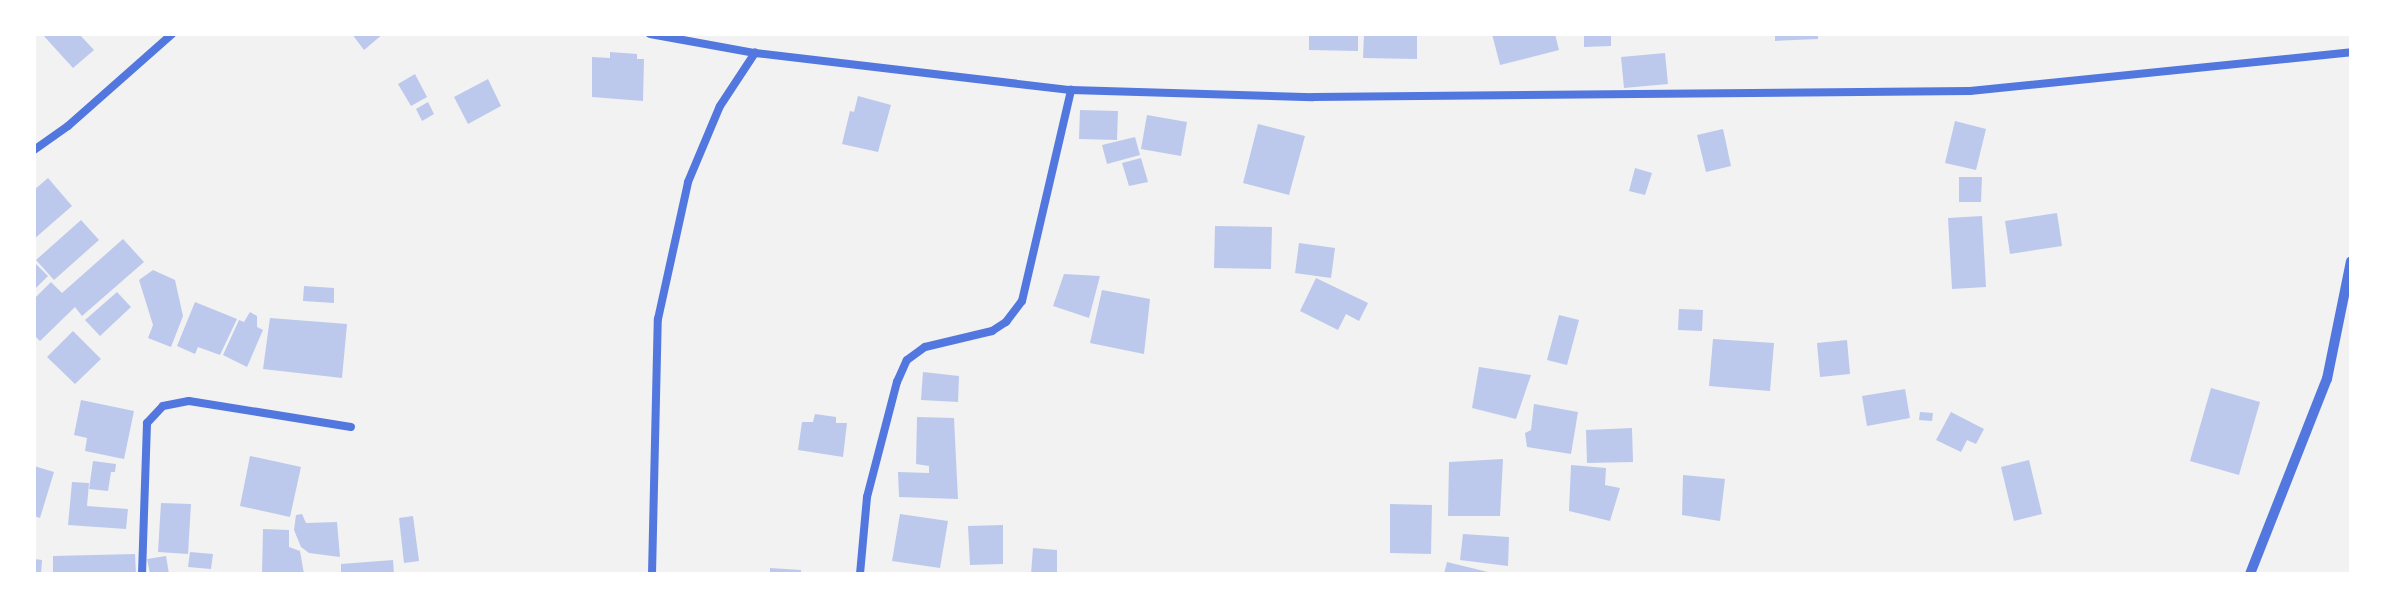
<!DOCTYPE html>
<html>
<head>
<meta charset="utf-8">
<style>
	body { margin:0 }
	#map { position:relative; width:2385px; height:608px; overflow:hidden; background:#f2f2f2; font-family:"Golos Text",sans-serif }
	div>[style] { position:absolute }
	.building>* { inset:0; background:#bdc9ec }
	.minor>* { height:8px; margin:-4px; padding:0 4px; transform-origin:4px; border-radius:4px; background:#5277de }
	.tertiary>* { height:10px; margin:-5px; padding:0 5px; transform-origin:5px; border-radius:5px; background:#5277de }
	span { translate:-50% -50%; white-space:nowrap; text-align:center; line-height:1.15; -webkit-text-stroke:8px #fff; paint-order:stroke }
	.frame { position:absolute; inset:0; border:36px solid #fff; pointer-events:none }
</style>
</head>
<body>
<div id="map">
	<div class="building">
		<i style="clip-path:polygon(42px 34px,79px 34px,94px 50px,73px 68px)"></i>
		<i style="clip-path:polygon(352px 34px,383px 34px,364px 50px)"></i>
		<i style="clip-path:polygon(1309px 34px,1358px 34px,1358px 51px,1309px 50px)"></i>
		<i style="clip-path:polygon(1364px 34px,1417px 34px,1417px 59px,1363px 58px)"></i>
		<i style="clip-path:polygon(1492px 34px,1555px 34px,1559px 50px,1500px 65px)"></i>
		<i style="clip-path:polygon(1584px 34px,1611px 34px,1611px 46px,1584px 47px)"></i>
		<i style="clip-path:polygon(1775px 34px,1818px 34px,1818px 39px,1775px 41px)"></i>
		<i style="clip-path:polygon(610px 52px,637px 54px,637px 59px,644px 59px,643px 101px,592px 97px,592px 57px,610px 58px)"></i>
		<i style="clip-path:polygon(1665px 53px,1668px 84px,1624px 88px,1621px 57px)"></i>
		<i style="clip-path:polygon(415px 74px,427px 97px,411px 106px,398px 84px)"></i>
		<i style="clip-path:polygon(488px 79px,501px 106px,468px 124px,454px 97px)"></i>
		<i style="clip-path:polygon(858px 96px,891px 105px,878px 152px,842px 144px,850px 111px,854px 112px)"></i>
		<i style="clip-path:polygon(428px 102px,434px 114px,422px 121px,416px 109px)"></i>
		<i style="clip-path:polygon(1080px 110px,1118px 111px,1117px 140px,1079px 139px)"></i>
		<i style="clip-path:polygon(1147px 115px,1187px 122px,1181px 156px,1141px 149px)"></i>
		<i style="clip-path:polygon(1955px 121px,1986px 129px,1976px 170px,1945px 163px)"></i>
		<i style="clip-path:polygon(1258px 124px,1305px 136px,1289px 195px,1243px 183px)"></i>
		<i style="clip-path:polygon(1723px 129px,1731px 166px,1706px 172px,1697px 135px)"></i>
		<i style="clip-path:polygon(1135px 137px,1140px 155px,1107px 164px,1102px 145px)"></i>
		<i style="clip-path:polygon(1141px 158px,1148px 182px,1129px 186px,1122px 163px)"></i>
		<i style="clip-path:polygon(1635px 168px,1652px 173px,1645px 195px,1629px 191px)"></i>
		<i style="clip-path:polygon(1959px 177px,1982px 177px,1981px 202px,1959px 202px)"></i>
		<i style="clip-path:polygon(48px 178px,72px 206px,34px 239px,34px 190px)"></i>
		<i style="clip-path:polygon(2057px 213px,2062px 246px,2010px 254px,2005px 221px)"></i>
		<i style="clip-path:polygon(1982px 216px,1986px 287px,1952px 289px,1948px 218px)"></i>
		<i style="clip-path:polygon(81px 220px,99px 240px,54px 280px,36px 260px)"></i>
		<i style="clip-path:polygon(1215px 226px,1272px 227px,1271px 269px,1214px 268px)"></i>
		<i style="clip-path:polygon(123px 239px,144px 262px,82px 316px,75px 307px,40px 341px,34px 335px,34px 299px,51px 282px,62px 293px)"></i>
		<i style="clip-path:polygon(1299px 243px,1335px 248px,1331px 278px,1295px 273px)"></i>
		<i style="clip-path:polygon(34px 262px,48px 276px,34px 290px)"></i>
		<i style="clip-path:polygon(153px 270px,175px 280px,183px 316px,171px 347px,148px 338px,153px 325px,139px 280px)"></i>
		<i style="clip-path:polygon(1064px 274px,1100px 276px,1089px 318px,1053px 306px)"></i>
		<i style="clip-path:polygon(1316px 278px,1368px 303px,1359px 321px,1346px 314px,1338px 330px,1300px 311px)"></i>
		<i style="clip-path:polygon(304px 286px,334px 288px,334px 303px,303px 301px)"></i>
		<i style="clip-path:polygon(1102px 290px,1150px 299px,1144px 354px,1090px 343px)"></i>
		<i style="clip-path:polygon(117px 292px,131px 307px,100px 336px,85px 320px)"></i>
		<i style="clip-path:polygon(195px 302px,237px 319px,220px 355px,198px 347px,195px 354px,177px 346px)"></i>
		<i style="clip-path:polygon(1679px 309px,1703px 310px,1702px 331px,1678px 330px)"></i>
		<i style="clip-path:polygon(250px 312px,257px 316px,257px 327px,263px 330px,247px 367px,223px 355px,239px 320px,244px 322px)"></i>
		<i style="clip-path:polygon(1559px 315px,1579px 320px,1567px 365px,1547px 360px)"></i>
		<i style="clip-path:polygon(270px 318px,347px 324px,342px 378px,263px 369px)"></i>
		<i style="clip-path:polygon(73px 331px,101px 359px,75px 384px,47px 357px)"></i>
		<i style="clip-path:polygon(1713px 339px,1774px 343px,1770px 391px,1709px 386px)"></i>
		<i style="clip-path:polygon(1847px 340px,1850px 374px,1820px 377px,1817px 343px)"></i>
		<i style="clip-path:polygon(1479px 367px,1531px 375px,1516px 419px,1472px 408px)"></i>
		<i style="clip-path:polygon(923px 372px,959px 376px,958px 402px,921px 400px)"></i>
		<i style="clip-path:polygon(2211px 388px,2260px 402px,2239px 475px,2190px 461px)"></i>
		<i style="clip-path:polygon(1905px 389px,1910px 418px,1867px 426px,1862px 396px)"></i>
		<i style="clip-path:polygon(81px 400px,134px 411px,124px 459px,85px 451px,87px 438px,74px 435px)"></i>
		<i style="clip-path:polygon(1534px 404px,1578px 412px,1571px 454px,1527px 447px,1525px 433px,1531px 430px)"></i>
		<i style="clip-path:polygon(1920px 412px,1933px 413px,1932px 421px,1919px 420px)"></i>
		<i style="clip-path:polygon(1951px 412px,1984px 429px,1976px 444px,1967px 440px,1961px 452px,1936px 440px)"></i>
		<i style="clip-path:polygon(815px 414px,836px 417px,836px 423px,847px 423px,843px 457px,798px 450px,802px 422px,813px 422px)"></i>
		<i style="clip-path:polygon(917px 417px,954px 418px,958px 499px,899px 497px,898px 472px,929px 473px,929px 466px,916px 464px)"></i>
		<i style="clip-path:polygon(1632px 428px,1633px 462px,1587px 463px,1586px 430px)"></i>
		<i style="clip-path:polygon(250px 456px,301px 467px,290px 517px,240px 506px)"></i>
		<i style="clip-path:polygon(1503px 459px,1500px 516px,1448px 516px,1449px 462px)"></i>
		<i style="clip-path:polygon(2029px 460px,2042px 514px,2014px 521px,2001px 467px)"></i>
		<i style="clip-path:polygon(93px 461px,116px 464px,115px 472px,111px 472px,108px 491px,89px 489px)"></i>
		<i style="clip-path:polygon(1571px 465px,1606px 468px,1605px 485px,1620px 488px,1610px 521px,1569px 511px)"></i>
		<i style="clip-path:polygon(34px 466px,54px 472px,40px 518px,34px 516px)"></i>
		<i style="clip-path:polygon(1683px 475px,1725px 479px,1720px 521px,1682px 515px)"></i>
		<i style="clip-path:polygon(72px 482px,89px 483px,87px 506px,128px 509px,126px 529px,68px 525px)"></i>
		<i style="clip-path:polygon(161px 503px,191px 504px,188px 554px,158px 552px)"></i>
		<i style="clip-path:polygon(1390px 504px,1432px 505px,1431px 554px,1390px 553px)"></i>
		<i style="clip-path:polygon(302px 514px,306px 523px,337px 522px,340px 557px,309px 553px,301px 547px,294px 530px,296px 515px)"></i>
		<i style="clip-path:polygon(900px 514px,948px 521px,940px 568px,892px 561px)"></i>
		<i style="clip-path:polygon(413px 516px,419px 561px,404px 563px,399px 518px)"></i>
		<i style="clip-path:polygon(1003px 525px,1003px 564px,970px 565px,968px 526px)"></i>
		<i style="clip-path:polygon(263px 529px,289px 530px,289px 547px,300px 551px,304px 574px,262px 574px)"></i>
		<i style="clip-path:polygon(1463px 534px,1509px 537px,1508px 566px,1460px 560px)"></i>
		<i style="clip-path:polygon(1033px 548px,1057px 550px,1057px 574px,1031px 574px)"></i>
		<i style="clip-path:polygon(190px 552px,213px 554px,211px 569px,188px 567px)"></i>
		<i style="clip-path:polygon(135px 554px,136px 574px,53px 574px,53px 556px)"></i>
		<i style="clip-path:polygon(166px 556px,169px 574px,150px 574px,147px 559px)"></i>
		<i style="clip-path:polygon(34px 559px,42px 560px,41px 574px,34px 574px)"></i>
		<i style="clip-path:polygon(393px 560px,394px 574px,341px 574px,341px 564px)"></i>
		<i style="clip-path:polygon(1447px 562px,1492px 573px,1492px 574px,1444px 574px)"></i>
		<i style="clip-path:polygon(770px 568px,801px 570px,801px 574px,770px 574px)"></i>
	</div>
	<div class="minor">
		<i style="left:650px;top:34px;width:107px;rotate:10.3deg"></i>
		<i style="left:755px;top:53px;width:318px;rotate:6.7deg"></i>
		<i style="left:1071px;top:90px;width:242px;rotate:1.7deg"></i>
		<i style="left:1313px;top:97px;width:657px;rotate:-0.52deg"></i>
		<i style="left:1970px;top:91px;width:383px;rotate:-5.8deg"></i>
		<i style="left:34px;top:150px;width:42px;rotate:-35.2deg"></i>
		<i style="left:68px;top:126px;width:139px;rotate:-41.5deg"></i>
		<i style="left:142px;top:574px;width:151px;rotate:-88.1deg"></i>
		<i style="left:147px;top:423px;width:23px;rotate:-47deg"></i>
		<i style="left:163px;top:406px;width:26px;rotate:-11deg"></i>
		<i style="left:189px;top:401px;width:164px;rotate:9.1deg"></i>
		<i style="left:652px;top:574px;width:255px;rotate:-88.7deg"></i>
		<i style="left:658px;top:319px;width:140px;rotate:-77.6deg"></i>
		<i style="left:688px;top:182px;width:82px;rotate:-67.2deg"></i>
		<i style="left:720px;top:106px;width:64px;rotate:-56.6deg"></i>
		<i style="left:860px;top:574px;width:77px;rotate:-84.8deg"></i>
		<i style="left:867px;top:497px;width:119px;rotate:-75.4deg"></i>
		<i style="left:897px;top:382px;width:24px;rotate:-66deg"></i>
		<i style="left:907px;top:360px;width:22px;rotate:-36deg"></i>
		<i style="left:925px;top:347px;width:69px;rotate:-13.4deg"></i>
		<i style="left:992px;top:331px;width:17px;rotate:-33deg"></i>
		<i style="left:1006px;top:322px;width:26px;rotate:-53deg"></i>
		<i style="left:1022px;top:301px;width:217px;rotate:-76.9deg"></i>
	</div>
	<div class="tertiary">
		<i style="left:2250px;top:574px;width:210px;rotate:-68.5deg"></i>
		<i style="left:2327px;top:379px;width:120px;rotate:-78.5deg"></i>
	</div>
	<div class="frame"></div>
</div>
</body>
</html>
